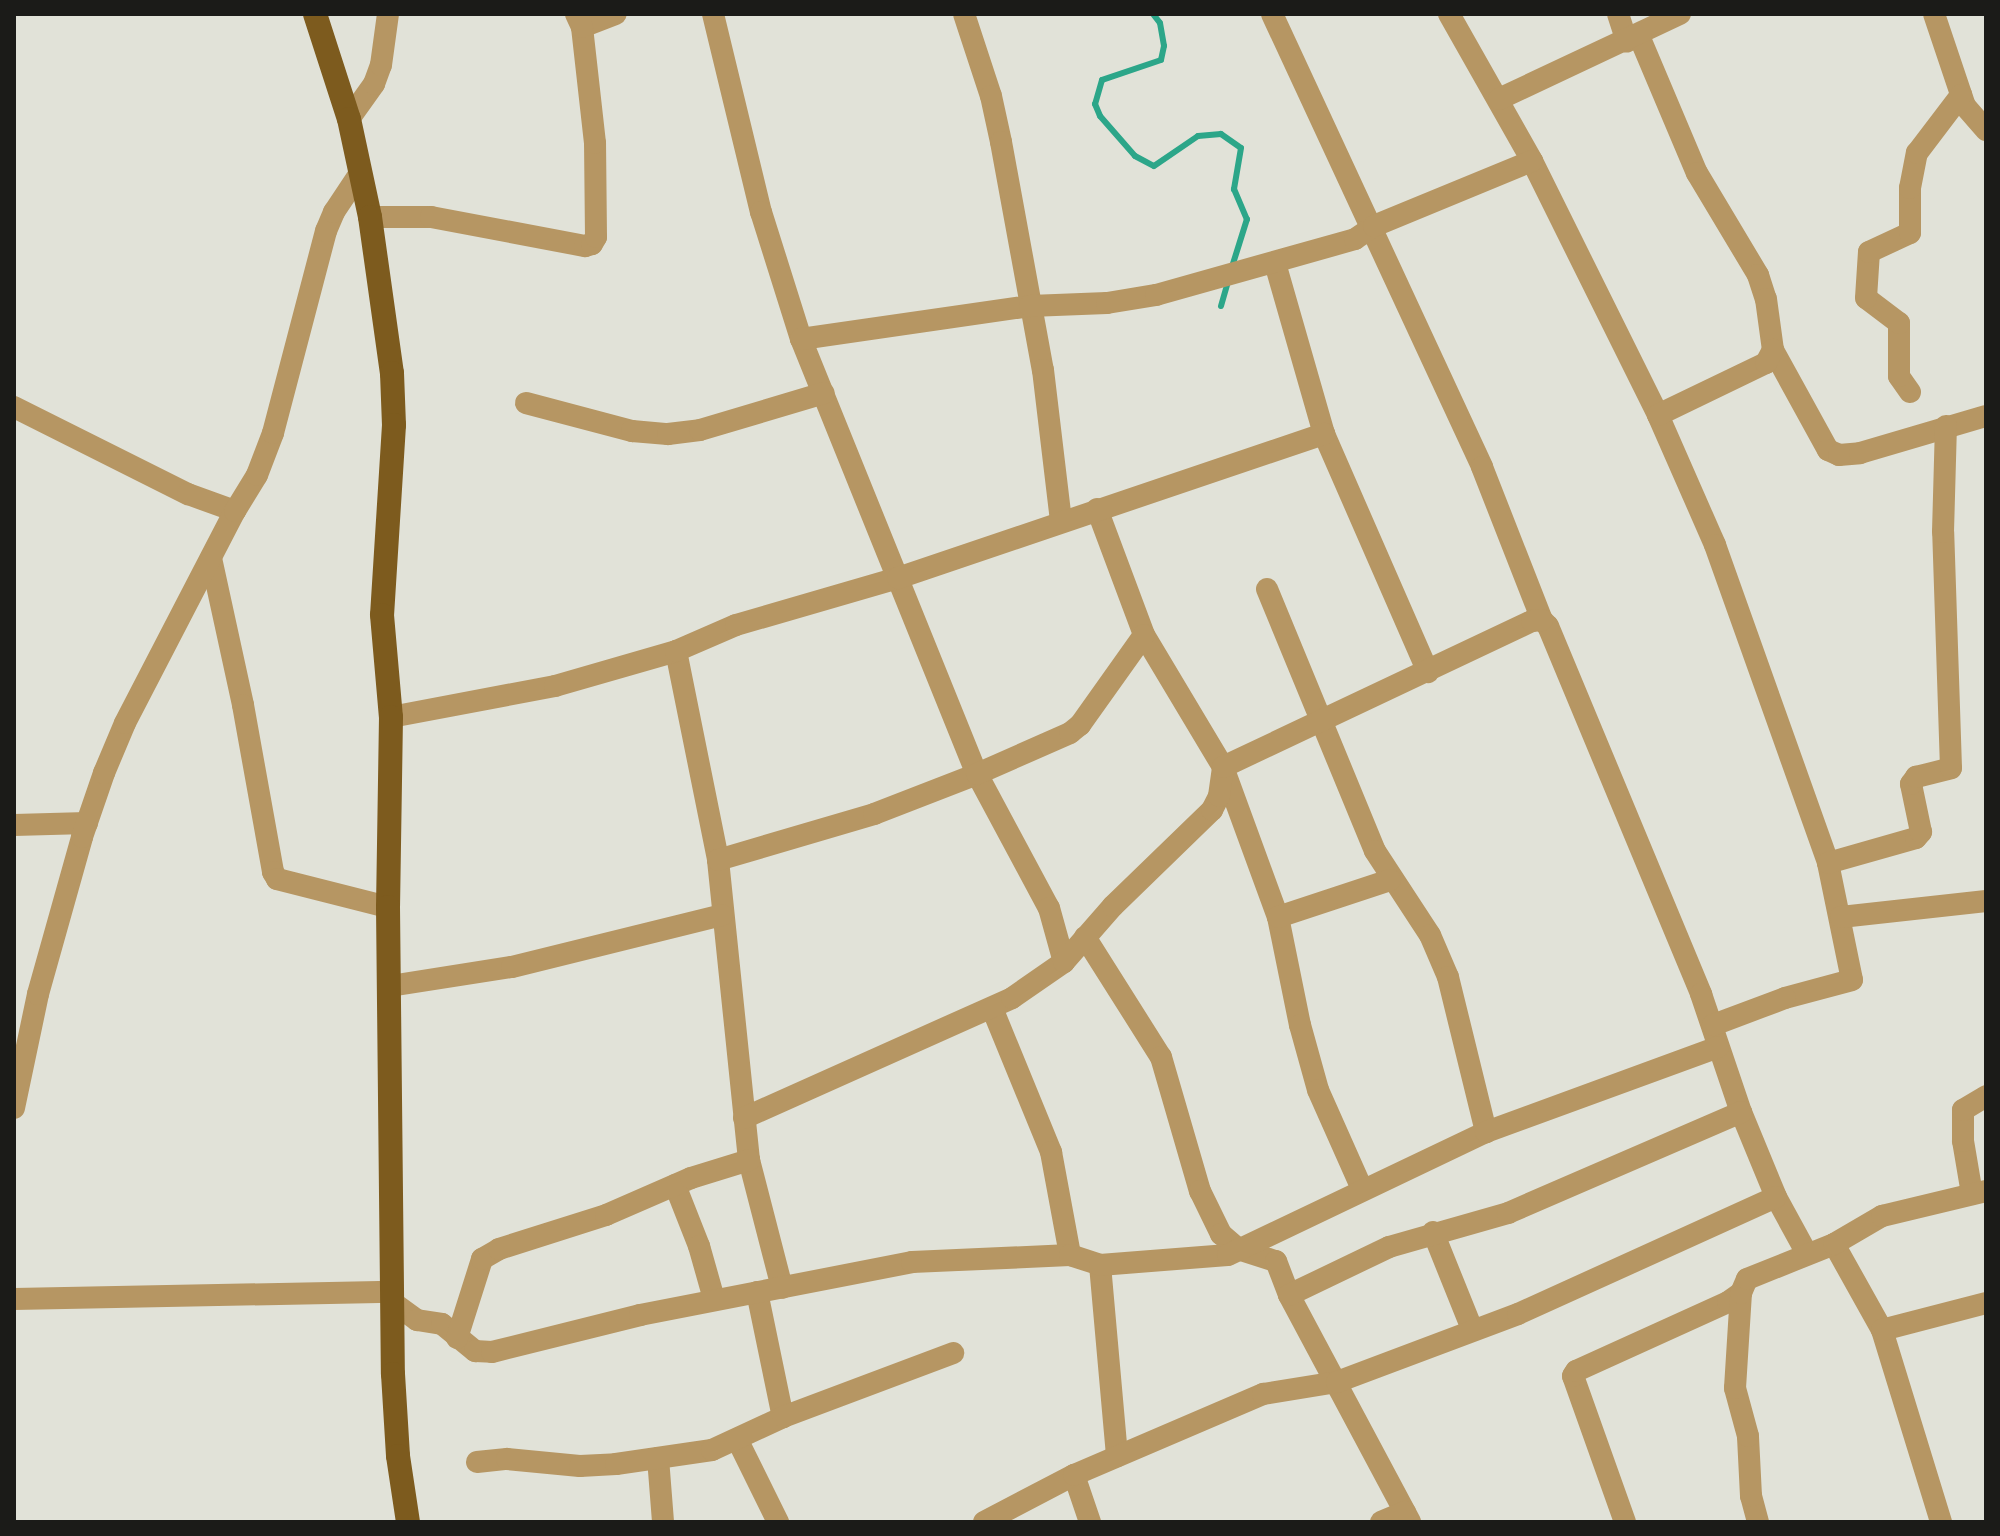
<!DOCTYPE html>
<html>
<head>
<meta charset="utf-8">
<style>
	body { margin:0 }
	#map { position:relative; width:2000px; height:1536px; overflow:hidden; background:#e1e2d8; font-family:"Titillium Web",sans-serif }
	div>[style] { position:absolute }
	.stream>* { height:6px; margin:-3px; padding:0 3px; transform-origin:3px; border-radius:3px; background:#2ca689 }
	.minor>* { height:22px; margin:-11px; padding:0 11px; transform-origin:11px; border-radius:11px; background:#b69663 }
	.major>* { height:24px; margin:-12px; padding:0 12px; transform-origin:12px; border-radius:12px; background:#7d5b1e }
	span { translate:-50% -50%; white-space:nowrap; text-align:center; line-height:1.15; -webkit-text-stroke:6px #e1e2d8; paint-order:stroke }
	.frame { position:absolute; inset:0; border:16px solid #1b1b18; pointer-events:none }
</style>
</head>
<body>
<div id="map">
	<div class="stream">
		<i style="left:1153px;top:14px;width:11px;rotate:52deg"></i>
		<i style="left:1160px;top:23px;width:23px;rotate:80deg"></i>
		<i style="left:1164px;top:46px;width:14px;rotate:102deg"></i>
		<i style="left:1161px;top:60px;width:62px;rotate:161.3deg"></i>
		<i style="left:1102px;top:80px;width:25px;rotate:106deg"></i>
		<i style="left:1095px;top:104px;width:13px;rotate:67deg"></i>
		<i style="left:1100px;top:116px;width:53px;rotate:48.8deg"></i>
		<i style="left:1135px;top:156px;width:21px;rotate:28deg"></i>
		<i style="left:1154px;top:166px;width:53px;rotate:-34.3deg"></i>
		<i style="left:1198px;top:136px;width:23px;rotate:-5deg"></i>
		<i style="left:1221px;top:134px;width:24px;rotate:35deg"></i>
		<i style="left:1241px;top:148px;width:42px;rotate:99.7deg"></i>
		<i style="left:1234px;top:189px;width:33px;rotate:67deg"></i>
		<i style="left:1247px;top:219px;width:50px;rotate:107.4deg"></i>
		<i style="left:1221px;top:306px;width:25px;rotate:-74deg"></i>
	</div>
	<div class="minor">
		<i style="left:713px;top:14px;width:204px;rotate:76.4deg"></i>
		<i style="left:761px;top:212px;width:133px;rotate:72.5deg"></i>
		<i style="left:801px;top:339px;width:469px;rotate:68deg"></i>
		<i style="left:977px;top:774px;width:152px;rotate:61.8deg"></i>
		<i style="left:1049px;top:908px;width:56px;rotate:74.5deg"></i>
		<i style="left:964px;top:14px;width:86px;rotate:71.8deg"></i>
		<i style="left:991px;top:96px;width:47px;rotate:77.7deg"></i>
		<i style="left:1001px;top:142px;width:232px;rotate:79.6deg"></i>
		<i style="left:1043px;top:370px;width:152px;rotate:83.2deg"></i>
		<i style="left:1272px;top:14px;width:499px;rotate:65.1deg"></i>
		<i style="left:1482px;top:467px;width:164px;rotate:68.6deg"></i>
		<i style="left:1542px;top:620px;width:8px;rotate:45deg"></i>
		<i style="left:1548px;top:626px;width:399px;rotate:67.4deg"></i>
		<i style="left:1701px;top:994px;width:125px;rotate:71.3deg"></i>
		<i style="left:1741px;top:1112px;width:92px;rotate:67.6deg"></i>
		<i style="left:1776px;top:1197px;width:63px;rotate:61.4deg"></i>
		<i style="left:1449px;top:14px;width:169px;rotate:60.5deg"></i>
		<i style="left:1532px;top:161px;width:284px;rotate:63.6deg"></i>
		<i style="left:1658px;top:415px;width:142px;rotate:66.3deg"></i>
		<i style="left:1715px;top:545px;width:337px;rotate:70.4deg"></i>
		<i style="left:1828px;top:863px;width:119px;rotate:78.4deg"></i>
		<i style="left:1852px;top:980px;width:69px;rotate:165deg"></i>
		<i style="left:1785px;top:998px;width:77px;rotate:159.4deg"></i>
		<i style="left:1618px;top:14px;width:29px;rotate:72deg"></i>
		<i style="left:1934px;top:14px;width:97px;rotate:71.4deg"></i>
		<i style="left:1965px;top:106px;width:32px;rotate:49deg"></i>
		<i style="left:582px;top:27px;width:36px;rotate:-21deg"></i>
		<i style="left:1639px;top:36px;width:149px;rotate:67.1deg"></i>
		<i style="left:1697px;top:173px;width:119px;rotate:59.1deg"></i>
		<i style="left:1758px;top:275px;width:25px;rotate:72deg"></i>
		<i style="left:1766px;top:299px;width:51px;rotate:82.2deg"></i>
		<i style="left:1773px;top:350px;width:114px;rotate:61.2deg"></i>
		<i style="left:1828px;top:450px;width:12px;rotate:24deg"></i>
		<i style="left:1839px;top:455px;width:21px;rotate:-5deg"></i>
		<i style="left:1860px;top:453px;width:131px;rotate:-16.4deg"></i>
		<i style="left:1499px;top:99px;width:200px;rotate:-25.2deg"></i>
		<i style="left:349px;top:119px;width:43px;rotate:-54.5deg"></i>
		<i style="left:374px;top:84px;width:20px;rotate:-70deg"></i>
		<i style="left:381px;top:65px;width:51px;rotate:-82.2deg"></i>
		<i style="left:370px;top:217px;width:61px"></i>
		<i style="left:431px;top:217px;width:157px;rotate:10.7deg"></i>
		<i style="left:585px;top:246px;width:7px;rotate:-16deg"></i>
		<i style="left:592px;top:244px;width:8px;rotate:-60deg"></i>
		<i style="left:596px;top:237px;width:94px;rotate:-90.6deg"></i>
		<i style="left:595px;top:143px;width:117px;rotate:-96.4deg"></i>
		<i style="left:582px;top:27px;width:14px;rotate:-115deg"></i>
		<i style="left:1275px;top:263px;width:178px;rotate:74deg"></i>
		<i style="left:1324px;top:434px;width:260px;rotate:66.4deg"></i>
		<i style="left:801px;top:339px;width:231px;rotate:-8.2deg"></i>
		<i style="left:1030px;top:306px;width:77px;rotate:-2.2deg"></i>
		<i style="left:1107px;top:303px;width:50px;rotate:-9.3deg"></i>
		<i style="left:1156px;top:295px;width:207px;rotate:-15.7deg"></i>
		<i style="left:1355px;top:239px;width:23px;rotate:-34deg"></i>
		<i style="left:1374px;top:226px;width:171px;rotate:-22.4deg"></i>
		<i style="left:1910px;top:392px;width:19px;rotate:-125deg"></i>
		<i style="left:1899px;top:376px;width:53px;rotate:-90deg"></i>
		<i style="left:1899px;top:323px;width:41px;rotate:-142.9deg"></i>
		<i style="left:1866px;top:298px;width:46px;rotate:-86.3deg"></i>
		<i style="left:1869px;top:252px;width:45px;rotate:-24.9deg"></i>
		<i style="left:1910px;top:233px;width:45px;rotate:-90deg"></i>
		<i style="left:1910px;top:188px;width:36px;rotate:-79deg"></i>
		<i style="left:1917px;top:153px;width:73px;rotate:-52.8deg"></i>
		<i style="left:526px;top:403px;width:110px;rotate:14.8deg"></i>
		<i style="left:632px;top:431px;width:36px;rotate:5deg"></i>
		<i style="left:668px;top:434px;width:32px;rotate:-7deg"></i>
		<i style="left:700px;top:430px;width:129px;rotate:-16.6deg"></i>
		<i style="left:14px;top:407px;width:195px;rotate:26.6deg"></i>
		<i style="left:188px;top:494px;width:50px;rotate:19.9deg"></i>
		<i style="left:1658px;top:415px;width:120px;rotate:-25.7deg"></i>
		<i style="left:1766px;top:363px;width:15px;rotate:-62deg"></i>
		<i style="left:1097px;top:509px;width:134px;rotate:69.5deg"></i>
		<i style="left:1144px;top:635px;width:154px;rotate:59.1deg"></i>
		<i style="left:1223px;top:767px;width:160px;rotate:69.9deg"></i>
		<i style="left:1278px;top:917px;width:110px;rotate:78.5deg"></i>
		<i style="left:1300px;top:1025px;width:67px;rotate:74.5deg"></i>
		<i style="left:1318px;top:1090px;width:108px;rotate:66deg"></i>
		<i style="left:211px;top:558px;width:150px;rotate:77.7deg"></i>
		<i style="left:243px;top:705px;width:170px;rotate:79.8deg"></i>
		<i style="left:273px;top:872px;width:8px;rotate:60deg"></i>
		<i style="left:277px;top:879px;width:114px;rotate:14.2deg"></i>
		<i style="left:1267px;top:589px;width:283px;rotate:67.6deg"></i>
		<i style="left:1375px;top:851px;width:100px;rotate:56.8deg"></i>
		<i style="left:1430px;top:935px;width:46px;rotate:66.8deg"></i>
		<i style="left:1448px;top:977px;width:160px;rotate:76.2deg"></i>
		<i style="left:676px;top:651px;width:213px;rotate:78.6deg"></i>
		<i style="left:718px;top:860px;width:302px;rotate:84.1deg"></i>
		<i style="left:749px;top:1160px;width:132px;rotate:75.5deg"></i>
		<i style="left:391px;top:717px;width:167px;rotate:-10.7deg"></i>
		<i style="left:555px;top:686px;width:126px;rotate:-16.1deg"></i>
		<i style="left:676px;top:651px;width:65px;rotate:-23.4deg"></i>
		<i style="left:736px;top:625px;width:169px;rotate:-16.2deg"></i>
		<i style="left:898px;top:578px;width:450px;rotate:-18.7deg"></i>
		<i style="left:14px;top:825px;width:73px;rotate:-1.6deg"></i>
		<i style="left:718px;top:860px;width:163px;rotate:-16.4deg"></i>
		<i style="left:874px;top:814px;width:110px;rotate:-21.2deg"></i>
		<i style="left:977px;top:774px;width:102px;rotate:-23.8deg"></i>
		<i style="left:1070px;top:733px;width:13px;rotate:-39deg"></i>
		<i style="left:1080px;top:725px;width:110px;rotate:-54.6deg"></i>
		<i style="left:1828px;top:863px;width:91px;rotate:-15.9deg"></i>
		<i style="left:1916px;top:838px;width:8px;rotate:-50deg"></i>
		<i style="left:1921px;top:832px;width:49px;rotate:-101.8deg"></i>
		<i style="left:1911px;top:784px;width:9px;rotate:-54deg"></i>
		<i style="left:1916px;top:777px;width:36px;rotate:-14deg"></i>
		<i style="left:1951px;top:768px;width:236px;rotate:-91.9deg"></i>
		<i style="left:1943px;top:532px;width:106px;rotate:-88.4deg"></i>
		<i style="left:1278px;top:917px;width:118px;rotate:-18.3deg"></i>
		<i style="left:1841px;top:917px;width:146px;rotate:-6.3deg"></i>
		<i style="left:1085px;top:937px;width:142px;rotate:57.7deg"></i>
		<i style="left:1161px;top:1057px;width:140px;rotate:73.8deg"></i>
		<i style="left:1200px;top:1191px;width:48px;rotate:64deg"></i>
		<i style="left:1221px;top:1234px;width:23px;rotate:41deg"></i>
		<i style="left:1238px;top:1249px;width:40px;rotate:18deg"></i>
		<i style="left:1276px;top:1261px;width:36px;rotate:69deg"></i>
		<i style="left:1289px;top:1295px;width:257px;rotate:61.9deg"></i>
		<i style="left:390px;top:986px;width:123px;rotate:-8.9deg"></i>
		<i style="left:512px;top:967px;width:216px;rotate:-13.9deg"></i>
		<i style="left:992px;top:1008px;width:156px;rotate:67.7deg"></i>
		<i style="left:1051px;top:1152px;width:105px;rotate:79.5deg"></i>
		<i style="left:14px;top:1108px;width:116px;rotate:-78.1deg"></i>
		<i style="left:38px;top:994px;width:163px;rotate:-74.3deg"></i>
		<i style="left:82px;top:837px;width:68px;rotate:-71deg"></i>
		<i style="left:104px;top:773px;width:54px;rotate:-67.2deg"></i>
		<i style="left:125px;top:723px;width:239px;rotate:-62.6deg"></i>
		<i style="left:235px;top:511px;width:42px;rotate:-58.6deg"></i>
		<i style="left:257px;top:475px;width:45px;rotate:-69.1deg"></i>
		<i style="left:273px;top:433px;width:209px;rotate:-75.3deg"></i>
		<i style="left:326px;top:231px;width:21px;rotate:-67deg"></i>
		<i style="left:334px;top:212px;width:47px;rotate:-56.3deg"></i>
		<i style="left:744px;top:1118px;width:294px;rotate:-24.1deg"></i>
		<i style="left:1012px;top:998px;width:63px;rotate:-34.7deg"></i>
		<i style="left:1064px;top:962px;width:74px;rotate:-48.8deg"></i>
		<i style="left:1113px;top:906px;width:138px;rotate:-44.1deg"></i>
		<i style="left:1212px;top:810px;width:16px;rotate:-63deg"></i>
		<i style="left:1219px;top:796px;width:29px;rotate:-82deg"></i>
		<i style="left:1223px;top:767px;width:342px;rotate:-25.3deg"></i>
		<i style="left:1532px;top:621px;width:10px;rotate:-6deg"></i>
		<i style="left:675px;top:1185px;width:66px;rotate:68.5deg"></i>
		<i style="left:699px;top:1246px;width:55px;rotate:74.2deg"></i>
		<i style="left:1972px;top:1194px;width:54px;rotate:-99.6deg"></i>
		<i style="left:1963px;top:1141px;width:31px;rotate:-90deg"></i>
		<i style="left:1963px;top:1110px;width:27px;rotate:-31deg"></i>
		<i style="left:1433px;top:1232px;width:105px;rotate:68.1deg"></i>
		<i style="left:1834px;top:1244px;width:98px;rotate:60.8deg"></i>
		<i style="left:1882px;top:1330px;width:201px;rotate:72.9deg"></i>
		<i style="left:1100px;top:1265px;width:192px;rotate:84.9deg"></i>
		<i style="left:757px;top:1292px;width:128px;rotate:78.3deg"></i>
		<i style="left:1289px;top:1295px;width:111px;rotate:-25.6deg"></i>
		<i style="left:1389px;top:1247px;width:124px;rotate:-15.9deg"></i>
		<i style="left:1508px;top:1213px;width:254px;rotate:-23.4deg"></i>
		<i style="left:14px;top:1299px;width:378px;rotate:-1.1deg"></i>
		<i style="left:392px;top:1302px;width:31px;rotate:36deg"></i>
		<i style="left:417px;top:1320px;width:25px;rotate:9deg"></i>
		<i style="left:442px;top:1324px;width:43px;rotate:39.3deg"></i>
		<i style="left:475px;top:1351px;width:17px;rotate:3deg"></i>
		<i style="left:492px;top:1352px;width:153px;rotate:-14deg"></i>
		<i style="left:640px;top:1315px;width:277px;rotate:-11deg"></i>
		<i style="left:912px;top:1262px;width:158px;rotate:-2.5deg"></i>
		<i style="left:1070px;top:1255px;width:32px;rotate:18deg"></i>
		<i style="left:1100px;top:1265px;width:128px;rotate:-4.5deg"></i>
		<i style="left:1228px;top:1255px;width:286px;rotate:-25.5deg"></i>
		<i style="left:1486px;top:1132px;width:247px;rotate:-20.1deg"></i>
		<i style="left:1882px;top:1330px;width:107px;rotate:-14.6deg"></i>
		<i style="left:457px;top:1338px;width:83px;rotate:-72.4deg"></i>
		<i style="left:482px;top:1259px;width:20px;rotate:-30deg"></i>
		<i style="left:499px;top:1249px;width:112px;rotate:-17.6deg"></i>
		<i style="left:606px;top:1215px;width:93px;rotate:-23.5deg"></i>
		<i style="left:691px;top:1178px;width:61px;rotate:-17.2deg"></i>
		<i style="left:737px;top:1439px;width:93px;rotate:63.7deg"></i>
		<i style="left:658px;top:1458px;width:64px;rotate:85.5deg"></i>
		<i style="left:477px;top:1462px;width:30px;rotate:-6deg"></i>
		<i style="left:507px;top:1459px;width:73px;rotate:5.5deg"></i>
		<i style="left:580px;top:1466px;width:36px;rotate:-3deg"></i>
		<i style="left:616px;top:1464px;width:97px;rotate:-8.3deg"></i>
		<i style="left:712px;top:1450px;width:78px;rotate:-24.9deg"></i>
		<i style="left:783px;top:1417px;width:182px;rotate:-20.6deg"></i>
		<i style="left:1074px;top:1475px;width:50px;rotate:71.2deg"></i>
		<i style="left:984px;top:1522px;width:102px;rotate:-27.6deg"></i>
		<i style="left:1074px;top:1475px;width:206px;rotate:-23.2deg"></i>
		<i style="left:1263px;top:1394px;width:75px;rotate:-9.2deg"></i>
		<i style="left:1337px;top:1382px;width:193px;rotate:-20.6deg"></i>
		<i style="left:1518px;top:1314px;width:283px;rotate:-24.4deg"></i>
		<i style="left:1381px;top:1522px;width:26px;rotate:-23deg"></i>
		<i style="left:1625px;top:1522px;width:155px;rotate:-109.6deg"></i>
		<i style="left:1573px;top:1376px;width:6px;rotate:-59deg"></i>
		<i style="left:1576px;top:1371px;width:167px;rotate:-24.4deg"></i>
		<i style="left:1728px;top:1302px;width:16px;rotate:-35deg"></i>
		<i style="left:1758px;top:1522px;width:27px;rotate:-105deg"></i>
		<i style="left:1751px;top:1496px;width:60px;rotate:-92.9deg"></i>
		<i style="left:1748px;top:1436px;width:50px;rotate:-105.2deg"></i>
		<i style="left:1735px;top:1388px;width:95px;rotate:-86.4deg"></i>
		<i style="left:1741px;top:1293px;width:15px;rotate:-67deg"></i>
		<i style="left:1747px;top:1279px;width:94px;rotate:-21.9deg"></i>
		<i style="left:1834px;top:1244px;width:56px;rotate:-30.3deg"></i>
		<i style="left:1882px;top:1216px;width:107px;rotate:-13.5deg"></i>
	</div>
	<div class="major">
		<i style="left:315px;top:14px;width:110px;rotate:72.1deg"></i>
		<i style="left:349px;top:119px;width:100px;rotate:77.9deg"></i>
		<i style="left:370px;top:217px;width:158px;rotate:82deg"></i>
		<i style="left:392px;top:373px;width:52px;rotate:87.8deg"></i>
		<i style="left:394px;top:425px;width:190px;rotate:93.6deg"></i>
		<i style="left:382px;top:615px;width:102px;rotate:85deg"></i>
		<i style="left:391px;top:717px;width:190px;rotate:90.9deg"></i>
		<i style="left:388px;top:907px;width:467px;rotate:89.4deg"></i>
		<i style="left:393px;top:1374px;width:82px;rotate:86.5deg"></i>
		<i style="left:398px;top:1456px;width:67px;rotate:81.4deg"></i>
	</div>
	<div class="frame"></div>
</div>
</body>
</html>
